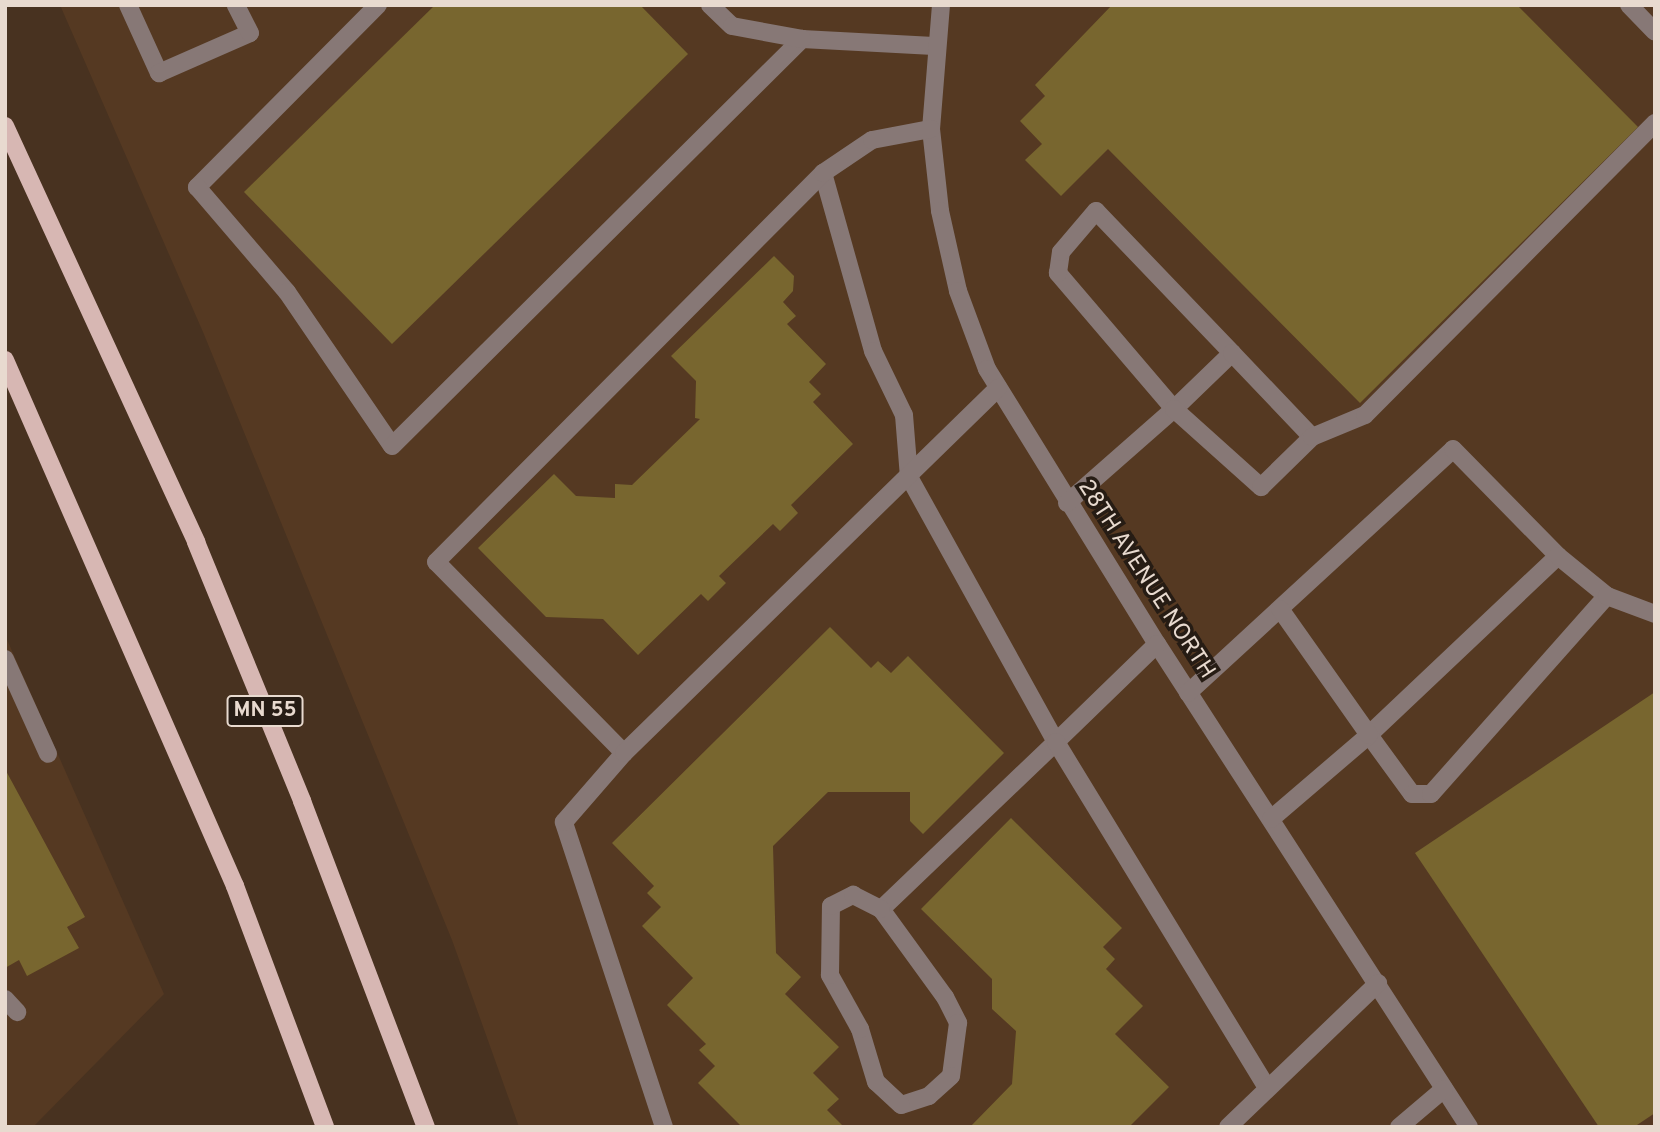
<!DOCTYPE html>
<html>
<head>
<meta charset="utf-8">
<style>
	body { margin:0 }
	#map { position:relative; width:1660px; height:1132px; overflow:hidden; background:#483220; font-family:Overpass,sans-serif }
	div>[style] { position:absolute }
	.built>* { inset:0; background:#553922 }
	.building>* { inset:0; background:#78662f }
	.minor>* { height:18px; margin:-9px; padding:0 9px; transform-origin:9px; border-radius:9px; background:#877876 }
	.major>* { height:18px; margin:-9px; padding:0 9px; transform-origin:9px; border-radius:9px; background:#d7b7b3 }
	span { translate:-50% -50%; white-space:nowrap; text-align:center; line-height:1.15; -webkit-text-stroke:7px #261c14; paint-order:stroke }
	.shield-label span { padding:2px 5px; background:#261c14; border:2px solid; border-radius:5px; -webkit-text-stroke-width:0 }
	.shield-label { font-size:21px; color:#e8dacf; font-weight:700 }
	.street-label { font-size:23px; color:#e8dacf }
	.frame { position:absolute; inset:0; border:7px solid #e8dacf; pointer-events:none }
</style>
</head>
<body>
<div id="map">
	<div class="built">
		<i style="clip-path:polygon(60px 5px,1655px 5px,1655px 1127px,519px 1127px,452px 940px,203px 332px)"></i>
		<i style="clip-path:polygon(5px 635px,164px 994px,33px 1127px,5px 1127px)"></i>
	</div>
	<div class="building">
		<i style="clip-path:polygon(435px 5px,640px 5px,688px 54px,392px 344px,244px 192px)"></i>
		<i style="clip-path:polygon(1112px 5px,1517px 5px,1638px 127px,1360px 403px,1108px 149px,1061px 196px,1025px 160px,1042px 144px,1020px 121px,1045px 96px,1035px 85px)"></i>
		<i style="clip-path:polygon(774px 256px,794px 276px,793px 291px,783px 302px,796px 316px,787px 324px,826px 364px,809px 382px,821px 394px,813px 402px,853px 444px,791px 505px,798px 513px,780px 531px,773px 524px,719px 576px,726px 583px,708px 601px,701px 594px,638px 655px,603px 619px,546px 617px,478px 548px,554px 474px,576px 496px,615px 498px,615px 484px,632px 485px,700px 419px,695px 418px,696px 381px,671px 356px)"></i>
		<i style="clip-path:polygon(830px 627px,871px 668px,878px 661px,891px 673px,908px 656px,1004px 753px,923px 834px,910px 821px,910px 792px,828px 792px,773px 846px,776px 953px,801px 977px,785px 994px,839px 1047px,813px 1073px,839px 1099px,827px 1110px,844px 1127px,742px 1127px,698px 1083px,715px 1066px,699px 1050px,706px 1044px,667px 1005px,693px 978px,642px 926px,661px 907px,647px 893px,654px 886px,612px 843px)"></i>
		<i style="clip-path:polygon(1655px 692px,1655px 1113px,1634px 1127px,1599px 1127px,1415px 853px)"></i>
		<i style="clip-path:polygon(5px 769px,85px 917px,67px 927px,79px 948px,27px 976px,19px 960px,5px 968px)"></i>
		<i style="clip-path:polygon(1011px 818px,1122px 928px,1103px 947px,1115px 959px,1106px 969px,1143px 1006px,1115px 1034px,1169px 1087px,1129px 1127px,970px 1127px,1012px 1084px,1016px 1031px,992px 1009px,992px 979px,921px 909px)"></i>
	</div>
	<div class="minor">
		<i style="left:128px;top:5px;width:75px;rotate:65.5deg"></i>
		<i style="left:159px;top:73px;width:99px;rotate:-23.7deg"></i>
		<i style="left:250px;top:33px;width:31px;rotate:-117deg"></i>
		<i style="left:378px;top:5px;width:257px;rotate:134.8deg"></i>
		<i style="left:197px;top:187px;width:138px;rotate:49.4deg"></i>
		<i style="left:287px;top:292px;width:186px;rotate:55.7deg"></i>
		<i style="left:392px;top:446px;width:578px;rotate:-44.79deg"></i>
		<i style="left:802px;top:39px;width:132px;rotate:3deg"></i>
		<i style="left:710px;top:5px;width:30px;rotate:44deg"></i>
		<i style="left:732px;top:26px;width:71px;rotate:10.5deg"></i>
		<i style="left:941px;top:5px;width:124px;rotate:94.6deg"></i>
		<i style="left:931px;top:129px;width:82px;rotate:83.7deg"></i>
		<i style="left:940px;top:211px;width:82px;rotate:77.3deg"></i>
		<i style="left:958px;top:291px;width:83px;rotate:69.6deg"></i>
		<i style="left:987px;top:369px;width:323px;rotate:58.3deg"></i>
		<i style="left:1157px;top:644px;width:575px;rotate:57.14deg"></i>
		<i style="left:1629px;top:5px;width:37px;rotate:46deg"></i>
		<i style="left:823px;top:173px;width:185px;rotate:74.3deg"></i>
		<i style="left:873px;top:351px;width:71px;rotate:64.2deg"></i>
		<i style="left:904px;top:415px;width:62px;rotate:85.4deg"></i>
		<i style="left:909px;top:477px;width:303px;rotate:61deg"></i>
		<i style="left:1056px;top:742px;width:242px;rotate:136.3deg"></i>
		<i style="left:881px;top:909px;width:109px;rotate:54deg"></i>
		<i style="left:945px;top:997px;width:29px;rotate:63deg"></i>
		<i style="left:958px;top:1023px;width:53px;rotate:97.5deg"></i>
		<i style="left:951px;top:1076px;width:30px;rotate:138deg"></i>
		<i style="left:929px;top:1096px;width:29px;rotate:162deg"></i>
		<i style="left:901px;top:1105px;width:34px;rotate:-137deg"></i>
		<i style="left:876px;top:1082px;width:55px;rotate:-106.8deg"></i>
		<i style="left:860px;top:1029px;width:62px;rotate:-119.1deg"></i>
		<i style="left:830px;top:975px;width:69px;rotate:-89.2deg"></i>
		<i style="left:831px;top:906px;width:25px;rotate:-27deg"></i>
		<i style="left:853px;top:895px;width:31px;rotate:27deg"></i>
		<i style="left:1232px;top:353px;width:81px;rotate:136deg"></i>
		<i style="left:1174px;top:409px;width:179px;rotate:-130.5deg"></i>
		<i style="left:1058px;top:273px;width:21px;rotate:-82deg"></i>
		<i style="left:1061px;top:252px;width:54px;rotate:-49.5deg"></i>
		<i style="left:1096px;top:211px;width:197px;rotate:46.2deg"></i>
		<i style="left:1232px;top:353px;width:116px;rotate:46.4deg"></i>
		<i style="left:1067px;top:503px;width:142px;rotate:-41.3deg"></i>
		<i style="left:1174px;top:409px;width:117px;rotate:41.9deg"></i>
		<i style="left:1261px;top:487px;width:71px;rotate:-44.4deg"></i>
		<i style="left:1312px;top:437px;width:57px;rotate:-22.5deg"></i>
		<i style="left:1365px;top:415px;width:412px;rotate:-45.2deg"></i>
		<i style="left:1558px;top:556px;width:260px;rotate:136.6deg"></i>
		<i style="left:1369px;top:735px;width:73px;rotate:53.9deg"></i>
		<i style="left:1412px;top:794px;width:19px"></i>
		<i style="left:1431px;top:794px;width:265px;rotate:-48.4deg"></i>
		<i style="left:1157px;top:644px;width:141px;rotate:135.9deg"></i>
		<i style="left:1056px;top:742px;width:405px;rotate:58.6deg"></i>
		<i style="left:5px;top:659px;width:104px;rotate:65.6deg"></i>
		<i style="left:1188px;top:693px;width:360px;rotate:-42.6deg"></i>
		<i style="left:1453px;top:449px;width:150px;rotate:45.5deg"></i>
		<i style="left:1558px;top:556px;width:63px;rotate:39.2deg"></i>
		<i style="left:1607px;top:596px;width:51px;rotate:20.6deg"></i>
		<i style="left:624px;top:753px;width:268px;rotate:-134.5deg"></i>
		<i style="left:436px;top:562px;width:549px;rotate:-45.15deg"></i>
		<i style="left:823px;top:173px;width:59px;rotate:-34deg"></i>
		<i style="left:872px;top:140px;width:60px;rotate:-10.6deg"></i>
		<i style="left:1271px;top:819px;width:129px;rotate:-40.6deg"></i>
		<i style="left:1369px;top:735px;width:154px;rotate:-125.2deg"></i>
		<i style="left:5px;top:999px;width:18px;rotate:47deg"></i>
		<i style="left:664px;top:1127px;width:321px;rotate:-108.2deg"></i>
		<i style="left:564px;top:822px;width:91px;rotate:-49deg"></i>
		<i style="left:624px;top:753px;width:523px;rotate:-44.3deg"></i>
		<i style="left:1228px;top:1127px;width:208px;rotate:-43.8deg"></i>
		<i style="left:1399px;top:1127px;width:59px;rotate:-40.2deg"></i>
	</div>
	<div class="major">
		<i style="left:5px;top:126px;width:458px;rotate:65.3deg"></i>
		<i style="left:196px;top:542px;width:280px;rotate:67.7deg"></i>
		<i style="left:302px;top:801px;width:349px;rotate:69.2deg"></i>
		<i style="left:5px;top:360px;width:574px;rotate:66.38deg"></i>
		<i style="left:235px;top:886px;width:257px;rotate:69.5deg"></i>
	</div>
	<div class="shield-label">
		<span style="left:265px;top:711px">MN 55</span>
	</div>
	<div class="street-label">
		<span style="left:1145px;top:580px;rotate:57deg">28TH AVENUE NORTH</span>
	</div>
	<div class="frame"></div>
</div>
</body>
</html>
